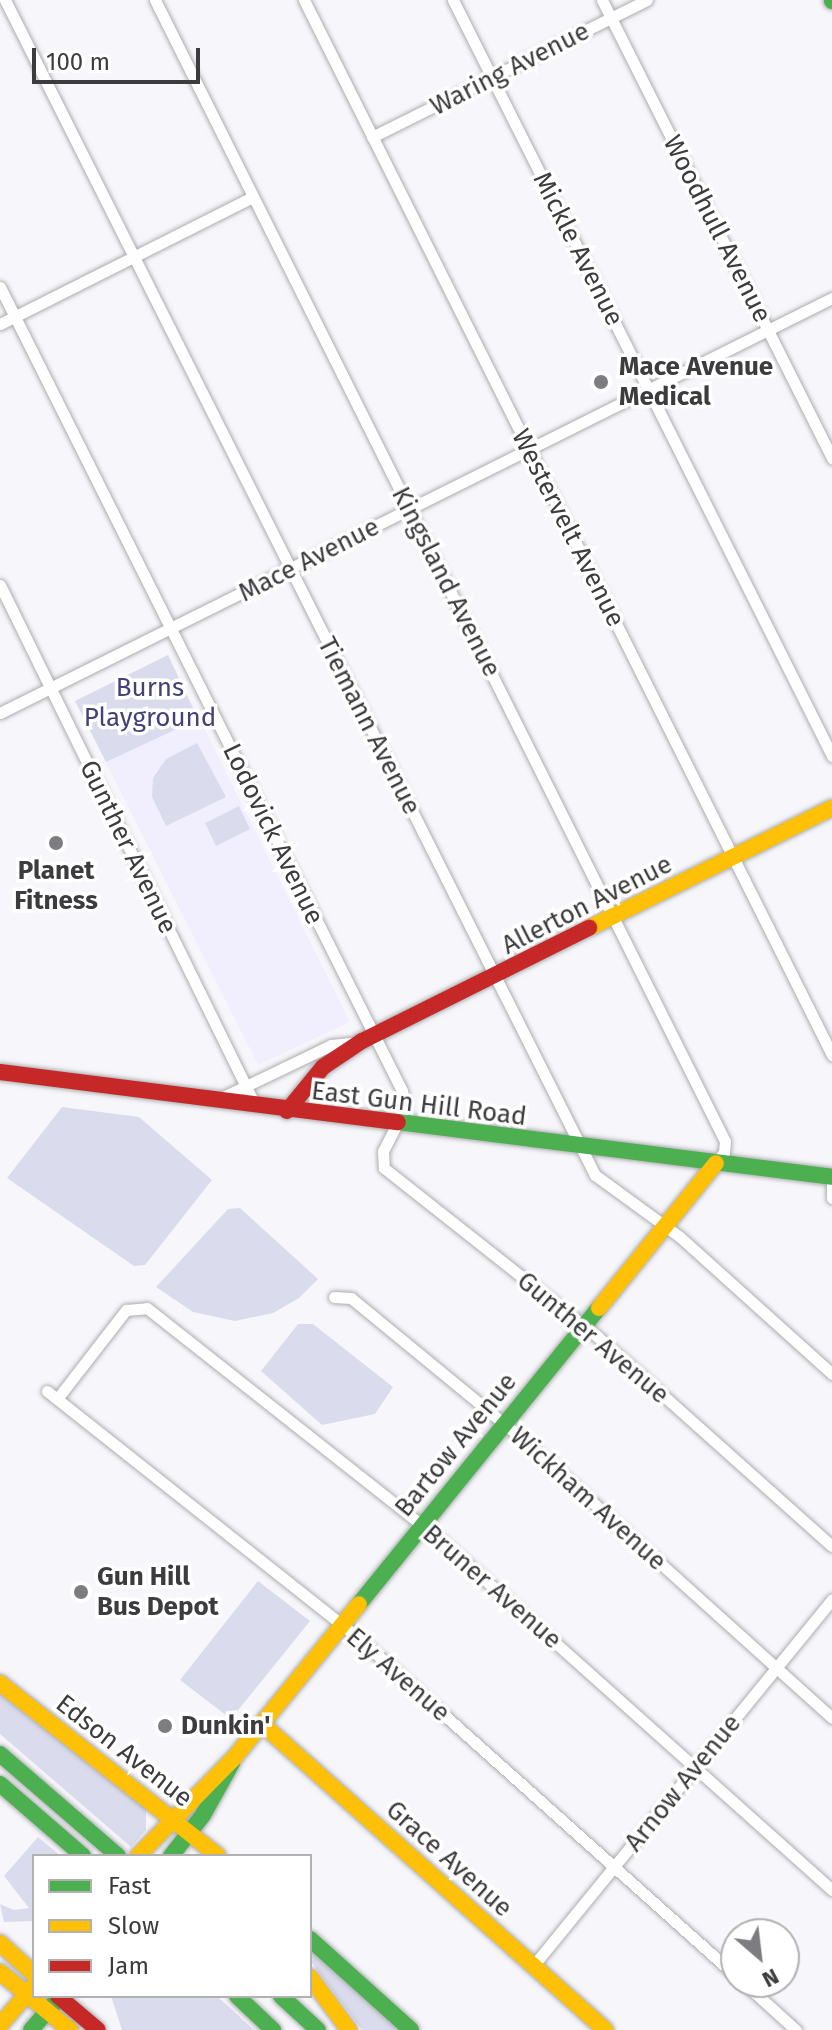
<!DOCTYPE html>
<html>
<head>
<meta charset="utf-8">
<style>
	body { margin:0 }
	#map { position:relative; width:832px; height:2030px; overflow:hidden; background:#f7f7fb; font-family:"Fira Sans",sans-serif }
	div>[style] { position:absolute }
	.education>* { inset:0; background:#f1effd }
	.green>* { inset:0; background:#dadbec }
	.roads { filter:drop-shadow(0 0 2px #acadb0) drop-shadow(0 0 2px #acadb0) }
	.street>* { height:11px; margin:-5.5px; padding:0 5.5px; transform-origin:5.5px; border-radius:5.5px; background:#fefefe }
	.fast>* { height:16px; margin:-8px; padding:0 8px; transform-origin:8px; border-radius:8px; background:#4caf50 }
	.slow>* { height:16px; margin:-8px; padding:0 8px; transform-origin:8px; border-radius:8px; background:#ffc107 }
	.jam>* { height:16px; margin:-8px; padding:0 8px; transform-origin:8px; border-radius:8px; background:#c62828 }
	.dots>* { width:22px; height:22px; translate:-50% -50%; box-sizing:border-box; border:4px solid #fff; border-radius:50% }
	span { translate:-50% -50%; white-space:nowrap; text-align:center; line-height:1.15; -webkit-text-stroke:7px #fff; paint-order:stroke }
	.street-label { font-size:26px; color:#3c3c3f }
	.poi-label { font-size:26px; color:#3c3c3f; font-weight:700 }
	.left { translate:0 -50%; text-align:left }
	.park-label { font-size:26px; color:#434178 }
	.legend { position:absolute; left:32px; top:1854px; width:280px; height:144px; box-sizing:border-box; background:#fff; border:2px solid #b1b1b2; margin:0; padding:10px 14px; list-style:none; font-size:24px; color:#3c3c3f }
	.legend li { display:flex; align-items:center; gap:16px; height:40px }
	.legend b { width:40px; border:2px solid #b1b1b2 }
	.north { position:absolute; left:720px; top:1918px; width:80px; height:80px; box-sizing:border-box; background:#fff; border:2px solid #b1b1b2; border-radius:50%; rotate:152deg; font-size:22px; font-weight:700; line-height:32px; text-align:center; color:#3c3c3f }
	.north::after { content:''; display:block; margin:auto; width:28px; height:36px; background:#7d7d81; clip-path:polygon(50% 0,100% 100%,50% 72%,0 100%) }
	.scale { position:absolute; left:32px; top:48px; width:168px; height:36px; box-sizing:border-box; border:4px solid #3c3c3f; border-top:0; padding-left:10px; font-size:24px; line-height:28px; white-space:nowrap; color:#3c3c3f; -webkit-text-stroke:6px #fff; paint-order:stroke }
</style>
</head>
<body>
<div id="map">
	<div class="education">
		<i style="clip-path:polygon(168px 655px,350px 1022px,258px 1065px,75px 701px)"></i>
	</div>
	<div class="green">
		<i style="clip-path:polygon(168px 655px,198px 719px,106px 762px,75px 701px)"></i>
		<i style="clip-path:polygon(197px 743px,226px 797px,166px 826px,152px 797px,153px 778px,166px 759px)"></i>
		<i style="clip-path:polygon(239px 806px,250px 829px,216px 846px,205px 823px)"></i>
		<i style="clip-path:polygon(62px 1107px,139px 1117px,212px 1180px,145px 1265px,134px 1266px,7px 1178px)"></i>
		<i style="clip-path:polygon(240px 1208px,318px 1279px,299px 1298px,273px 1313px,235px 1321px,193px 1312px,156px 1287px,228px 1209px)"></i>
		<i style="clip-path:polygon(298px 1324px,313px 1324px,393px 1387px,375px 1414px,322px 1425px,261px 1371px)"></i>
		<i style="clip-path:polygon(258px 1581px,310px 1621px,231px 1719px,180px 1680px)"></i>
		<i style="clip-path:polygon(0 1694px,146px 1809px,146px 1830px,131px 1847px,0 1734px)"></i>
		<i style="clip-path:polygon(38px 1837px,61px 1856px,34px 1856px,34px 1921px,4px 1922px,0 1904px,14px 1910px,29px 1908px,4px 1876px)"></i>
		<i style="clip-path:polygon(310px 1950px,399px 2030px,362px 2030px,312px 1963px)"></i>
		<i style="clip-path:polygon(111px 1996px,217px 1996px,254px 2030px,122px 2030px)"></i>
	</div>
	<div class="roads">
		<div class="street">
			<i style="left:5px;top:0;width:1315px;rotate:63.34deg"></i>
			<i style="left:595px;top:1175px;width:105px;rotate:36.1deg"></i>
			<i style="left:680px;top:1237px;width:205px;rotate:42deg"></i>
			<i style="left:155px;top:0;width:1275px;rotate:63.46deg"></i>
			<i style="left:725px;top:1141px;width:11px;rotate:95deg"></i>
			<i style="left:724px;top:1152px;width:14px;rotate:126deg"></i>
			<i style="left:304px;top:0;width:1180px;rotate:63.41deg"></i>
			<i style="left:453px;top:0;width:846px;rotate:63.37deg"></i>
			<i style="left:602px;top:0;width:513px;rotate:63.33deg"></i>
			<i style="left:372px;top:137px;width:307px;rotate:-26.5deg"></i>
			<i style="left:0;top:287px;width:899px;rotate:63.43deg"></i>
			<i style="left:402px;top:1091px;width:17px;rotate:80deg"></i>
			<i style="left:405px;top:1108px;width:48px;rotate:117.1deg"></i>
			<i style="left:383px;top:1151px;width:17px;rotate:87deg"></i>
			<i style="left:384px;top:1168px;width:274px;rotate:38.3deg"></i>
			<i style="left:599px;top:1338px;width:312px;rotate:41.8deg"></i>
			<i style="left:0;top:324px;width:282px;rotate:-26.7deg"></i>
			<i style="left:0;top:585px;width:579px;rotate:63.88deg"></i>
			<i style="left:0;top:713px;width:930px;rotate:-26.51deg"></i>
			<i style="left:219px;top:1099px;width:124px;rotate:-25.7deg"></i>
			<i style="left:331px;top:1045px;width:27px;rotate:-6deg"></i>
			<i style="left:832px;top:1184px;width:14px;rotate:90deg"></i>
			<i style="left:334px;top:1297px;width:17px;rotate:3deg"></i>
			<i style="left:351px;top:1298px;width:219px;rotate:39.4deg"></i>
			<i style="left:520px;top:1437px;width:420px;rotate:42deg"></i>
			<i style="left:47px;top:1391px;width:396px;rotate:38.4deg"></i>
			<i style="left:357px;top:1637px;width:508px;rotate:41.81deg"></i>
			<i style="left:57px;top:1399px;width:113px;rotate:-52.2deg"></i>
			<i style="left:126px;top:1310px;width:21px;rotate:-5deg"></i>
			<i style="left:147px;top:1308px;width:370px;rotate:38.3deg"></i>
			<i style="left:437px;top:1537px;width:530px;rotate:41.79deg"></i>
			<i style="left:533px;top:1966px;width:473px;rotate:-50.8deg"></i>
			<i style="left:743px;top:1982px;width:72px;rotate:42.2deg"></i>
		</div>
		<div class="fast">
			<i style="left:832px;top:0;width:1px;rotate:90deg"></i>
			<i style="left:398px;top:1122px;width:437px;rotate:7.2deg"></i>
			<i style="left:359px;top:1604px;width:381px;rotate:-51deg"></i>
			<i style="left:0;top:1754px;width:156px;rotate:40.8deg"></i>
			<i style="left:0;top:1784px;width:110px;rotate:40.9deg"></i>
			<i style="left:171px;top:1856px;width:52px;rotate:-52deg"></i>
			<i style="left:203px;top:1815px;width:60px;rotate:-60.9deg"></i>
			<i style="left:310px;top:1939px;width:136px;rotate:42deg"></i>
			<i style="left:237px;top:1996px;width:50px;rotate:43.4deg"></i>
			<i style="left:281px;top:1996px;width:50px;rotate:42.6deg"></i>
			<i style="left:31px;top:2030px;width:35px;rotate:-49deg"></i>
		</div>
		<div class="slow">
			<i style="left:589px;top:928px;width:271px;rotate:-26.3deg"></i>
			<i style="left:599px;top:1308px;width:186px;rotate:-51.1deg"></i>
			<i style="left:0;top:1683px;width:278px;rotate:38.4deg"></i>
			<i style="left:262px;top:1724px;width:460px;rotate:41.7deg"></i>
			<i style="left:138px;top:1856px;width:137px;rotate:-45.6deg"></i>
			<i style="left:234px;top:1758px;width:198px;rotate:-50.9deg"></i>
			<i style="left:0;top:1943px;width:46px;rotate:42.4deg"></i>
			<i style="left:0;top:1972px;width:91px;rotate:39.6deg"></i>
			<i style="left:310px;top:1977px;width:66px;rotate:53.7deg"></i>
			<i style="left:0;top:2025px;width:52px;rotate:-48.9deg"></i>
		</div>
		<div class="jam">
			<i style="left:0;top:1072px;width:401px;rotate:7.2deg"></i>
			<i style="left:287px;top:1111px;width:57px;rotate:-50.7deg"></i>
			<i style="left:323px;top:1067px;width:47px;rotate:-33.7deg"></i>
			<i style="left:362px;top:1041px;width:254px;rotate:-26.5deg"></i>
			<i style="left:58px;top:1996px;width:52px;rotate:40.4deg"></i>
		</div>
	</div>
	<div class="dots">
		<i style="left:601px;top:382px;background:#7d7d81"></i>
		<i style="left:56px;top:843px;background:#7d7d81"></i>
		<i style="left:81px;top:1592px;background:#7d7d81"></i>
		<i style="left:165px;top:1726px;background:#7d7d81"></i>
	</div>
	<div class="street-label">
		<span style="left:510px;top:69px;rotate:-27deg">Waring Avenue</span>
		<span style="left:717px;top:229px;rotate:63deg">Woodhull Avenue</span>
		<span style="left:578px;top:249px;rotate:63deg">Mickle Avenue</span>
		<span style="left:568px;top:528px;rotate:63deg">Westervelt Avenue</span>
		<span style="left:309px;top:560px;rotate:-27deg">Mace Avenue</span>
		<span style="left:446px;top:582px;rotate:63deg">Kingsland Avenue</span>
		<span style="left:369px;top:726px;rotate:63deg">Tiemann Avenue</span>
		<span style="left:273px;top:834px;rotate:64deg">Lodovick Avenue</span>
		<span style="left:128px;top:847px;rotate:64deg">Gunther Avenue</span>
		<span style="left:587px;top:905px;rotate:-27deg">Allerton Avenue</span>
		<span style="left:419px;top:1104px;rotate:7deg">East Gun Hill Road</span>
		<span style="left:593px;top:1338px;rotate:40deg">Gunther Avenue</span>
		<span style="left:456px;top:1445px;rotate:-51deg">Bartow Avenue</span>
		<span style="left:588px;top:1499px;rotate:42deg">Wickham Avenue</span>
		<span style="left:492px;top:1587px;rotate:41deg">Bruner Avenue</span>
		<span style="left:398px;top:1675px;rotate:41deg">Ely Avenue</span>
		<span style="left:124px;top:1751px;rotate:38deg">Edson Avenue</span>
		<span style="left:683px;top:1783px;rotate:-51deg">Arnow Avenue</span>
		<span style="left:449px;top:1859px;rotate:42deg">Grace Avenue</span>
	</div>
	<div class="poi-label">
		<span class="left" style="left:619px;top:382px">Mace Avenue<br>Medical</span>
		<span style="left:56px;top:886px">Planet<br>Fitness</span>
		<span class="left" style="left:97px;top:1592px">Gun Hill<br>Bus Depot</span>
		<span class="left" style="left:181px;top:1726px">Dunkin'</span>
	</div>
	<div class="park-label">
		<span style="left:150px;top:703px">Burns<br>Playground</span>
	</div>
	<ul class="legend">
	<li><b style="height:10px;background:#4caf50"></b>Fast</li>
	<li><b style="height:10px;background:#ffc107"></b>Slow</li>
	<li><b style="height:10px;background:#c62828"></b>Jam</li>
	</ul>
	<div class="north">N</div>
	<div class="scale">100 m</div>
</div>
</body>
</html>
